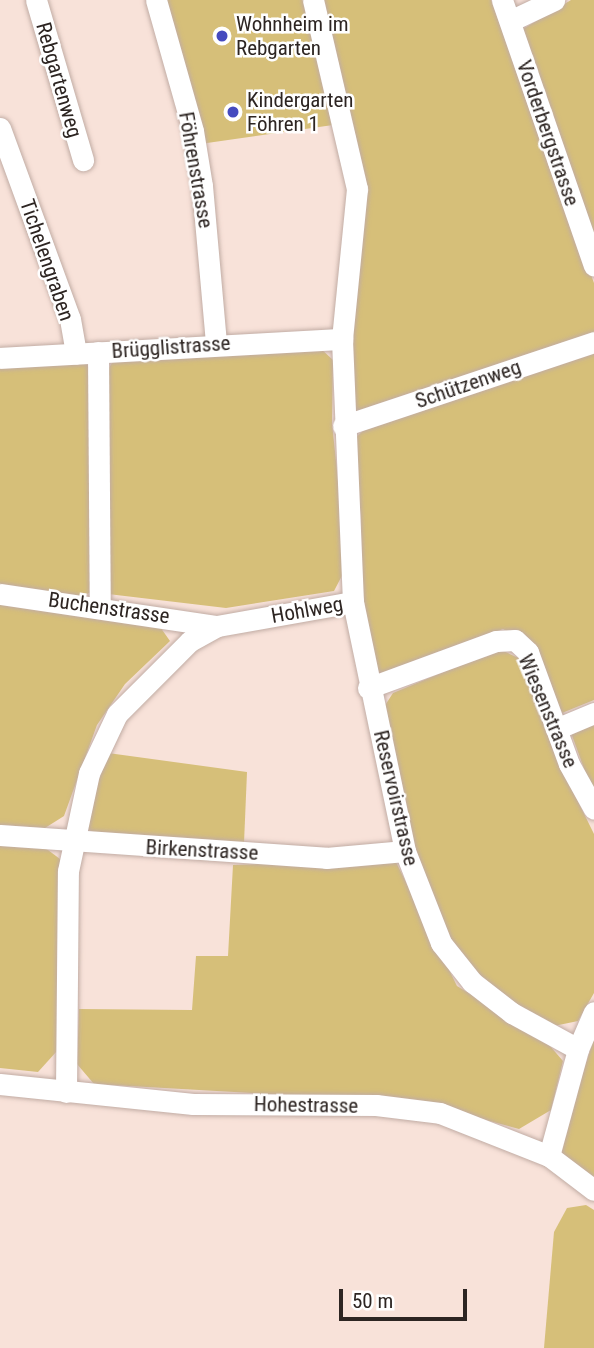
<!DOCTYPE html>
<html>
<head>
<meta charset="utf-8">
<style>
	body { margin:0 }
	#map { position:relative; width:594px; height:1348px; overflow:hidden; background:#f8e2d9; font-family:"Roboto Condensed",sans-serif }
	div>[style] { position:absolute }
	.green>* { inset:0; background:#d6bf79 }
	.roads { filter:drop-shadow(0 0 2px #c1aca4) drop-shadow(0 0 2px #c1aca4) }
	.minor>* { height:21px; margin:-10.5px; padding:0 10.5px; transform-origin:10.5px; border-radius:10.5px; background:#fff }
	.dots>* { width:19px; height:19px; translate:-50% -50%; box-sizing:border-box; border:4px solid #fff; border-radius:50% }
	span { translate:-50% -50%; white-space:nowrap; text-align:center; line-height:1.15; -webkit-text-stroke:5px #fff; paint-order:stroke }
	.poi-label { font-size:21px; color:#2d2522 }
	.left { translate:0 -50%; text-align:left }
	.street-label { font-size:21px; color:#2d2522 }
	.scale { position:absolute; left:339px; top:1289px; width:128px; height:32px; box-sizing:border-box; border:4px solid #2d2522; border-top:0; padding-left:9px; font-size:21px; line-height:24px; white-space:nowrap; color:#2d2522; -webkit-text-stroke:5px #fff; paint-order:stroke }
</style>
</head>
<body>
<div id="map">
	<div class="green">
		<i style="clip-path:polygon(162px 0,304px 0,333px 125px,200px 144px)"></i>
		<i style="clip-path:polygon(320px 0,491px 0,594px 283px,594px 336px,349px 416px,350px 323px,367px 192px)"></i>
		<i style="clip-path:polygon(571px 0,594px 0,594px 235px,523px 29px)"></i>
		<i style="clip-path:polygon(320px 348px,333px 360px,332px 423px,347px 566px,334px 591px,226px 608px,108px 594px,106px 372px,116px 357px)"></i>
		<i style="clip-path:polygon(594px 353px,594px 700px,562px 713px,536px 647px,503px 629px,374px 679px,362px 602px,361px 517px,351px 442px,367px 427px)"></i>
		<i style="clip-path:polygon(91px 362px,93px 591px,81px 597px,0 586px,0 367px)"></i>
		<i style="clip-path:polygon(0 603px,158px 624px,170px 641px,125px 684px,97px 725px,64px 816px,45px 828px,0 825px)"></i>
		<i style="clip-path:polygon(499px 649px,525px 661px,558px 761px,594px 834px,594px 993px,578px 1021px,549px 1027px,491px 991px,459px 957px,417px 865px,384px 707px,393px 693px)"></i>
		<i style="clip-path:polygon(594px 720px,594px 796px,570px 730px)"></i>
		<i style="clip-path:polygon(108px 753px,247px 772px,244px 843px,101px 836px,83px 827px)"></i>
		<i style="clip-path:polygon(0 842px,44px 847px,60px 859px,57px 1051px,38px 1072px,0 1068px)"></i>
		<i style="clip-path:polygon(395px 860px,457px 986px,544px 1039px,563px 1061px,551px 1110px,519px 1129px,423px 1103px,94px 1084px,77px 1064px,79px 1009px,192px 1010px,196px 956px,228px 956px,233px 865px)"></i>
		<i style="clip-path:polygon(594px 1039px,594px 1177px,557px 1150px)"></i>
		<i style="clip-path:polygon(586px 1205px,594px 1210px,594px 1348px,544px 1348px,554px 1232px,567px 1208px)"></i>
	</div>
	<div class="roads">
		<div class="minor">
			<i style="left:36px;top:0;width:167px;rotate:73.6deg"></i>
			<i style="left:156px;top:0;width:136px;rotate:74.2deg"></i>
			<i style="left:193px;top:131px;width:56px;rotate:80.7deg"></i>
			<i style="left:202px;top:186px;width:158px;rotate:84.9deg"></i>
			<i style="left:502px;top:0;width:281px;rotate:70.9deg"></i>
			<i style="left:510px;top:21px;width:49px;rotate:-25.5deg"></i>
			<i style="left:0;top:128px;width:203px;rotate:69.9deg"></i>
			<i style="left:70px;top:319px;width:35px;rotate:80deg"></i>
			<i style="left:98px;top:352px;width:255px;rotate:89.6deg"></i>
			<i style="left:0;top:358px;width:343px;rotate:-3.2deg"></i>
			<i style="left:343px;top:426px;width:265px;rotate:-18.5deg"></i>
			<i style="left:0;top:594px;width:219px;rotate:8.4deg"></i>
			<i style="left:353px;top:602px;width:254px;rotate:78.2deg"></i>
			<i style="left:405px;top:851px;width:99px;rotate:68.6deg"></i>
			<i style="left:441px;top:943px;width:50px;rotate:51.5deg"></i>
			<i style="left:472px;top:982px;width:51px;rotate:37.8deg"></i>
			<i style="left:512px;top:1013px;width:75px;rotate:28.6deg"></i>
			<i style="left:368px;top:688px;width:136px;rotate:-20.2deg"></i>
			<i style="left:496px;top:641px;width:19px;rotate:-3deg"></i>
			<i style="left:515px;top:640px;width:18px;rotate:43deg"></i>
			<i style="left:528px;top:652px;width:119px;rotate:69.9deg"></i>
			<i style="left:569px;top:764px;width:51px;rotate:60.9deg"></i>
			<i style="left:556px;top:729px;width:41px;rotate:-22.8deg"></i>
			<i style="left:0;top:835px;width:327px;rotate:4deg"></i>
			<i style="left:326px;top:858px;width:79px;rotate:-5.1deg"></i>
			<i style="left:0;top:1084px;width:194px;rotate:5.9deg"></i>
			<i style="left:193px;top:1104px;width:183px;rotate:0.3deg"></i>
			<i style="left:376px;top:1105px;width:64px;rotate:7.1deg"></i>
			<i style="left:440px;top:1113px;width:117px;rotate:21.5deg"></i>
			<i style="left:549px;top:1156px;width:56px;rotate:37.1deg"></i>
			<i style="left:66px;top:1092px;width:221px;rotate:-89.5deg"></i>
			<i style="left:68px;top:871px;width:100px;rotate:-77.9deg"></i>
			<i style="left:89px;top:773px;width:65px;rotate:-64.6deg"></i>
			<i style="left:117px;top:714px;width:103px;rotate:-45deg"></i>
			<i style="left:190px;top:641px;width:31px;rotate:-29deg"></i>
			<i style="left:217px;top:626px;width:138px;rotate:-10deg"></i>
			<i style="left:353px;top:602px;width:263px;rotate:-92.4deg"></i>
			<i style="left:342px;top:339px;width:151px;rotate:-84.3deg"></i>
			<i style="left:357px;top:189px;width:194px;rotate:-103.1deg"></i>
			<i style="left:549px;top:1156px;width:111px;rotate:-74.8deg"></i>
			<i style="left:578px;top:1049px;width:40px;rotate:-66.6deg"></i>
		</div>
	</div>
	<div class="dots">
		<i style="left:222px;top:36px;background:#454abf"></i>
		<i style="left:233px;top:112px;background:#454abf"></i>
	</div>
	<div class="poi-label">
		<span class="left" style="left:236px;top:36px">Wohnheim im<br>Rebgarten</span>
		<span class="left" style="left:247px;top:112px">Kindergarten<br>Föhren 1</span>
	</div>
	<div class="street-label">
		<span style="left:59px;top:80px;rotate:74deg">Rebgartenweg</span>
		<span style="left:548px;top:133px;rotate:71deg">Vorderbergstrasse</span>
		<span style="left:196px;top:170px;rotate:80deg">Föhrenstrasse</span>
		<span style="left:47px;top:260px;rotate:71deg">Tichelengraben</span>
		<span style="left:171px;top:347px;rotate:-4deg">Brügglistrasse</span>
		<span style="left:468px;top:384px;rotate:-19deg">Schützenweg</span>
		<span style="left:109px;top:608px;rotate:8deg">Buchenstrasse</span>
		<span style="left:307px;top:610px;rotate:-10deg">Hohlweg</span>
		<span style="left:548px;top:711px;rotate:67deg">Wiesenstrasse</span>
		<span style="left:396px;top:798px;rotate:77deg">Reservoirstrasse</span>
		<span style="left:202px;top:850px;rotate:3deg">Birkenstrasse</span>
		<span style="left:306px;top:1105px;rotate:1deg">Hohestrasse</span>
	</div>
	<div class="scale">50 m</div>
</div>
</body>
</html>
